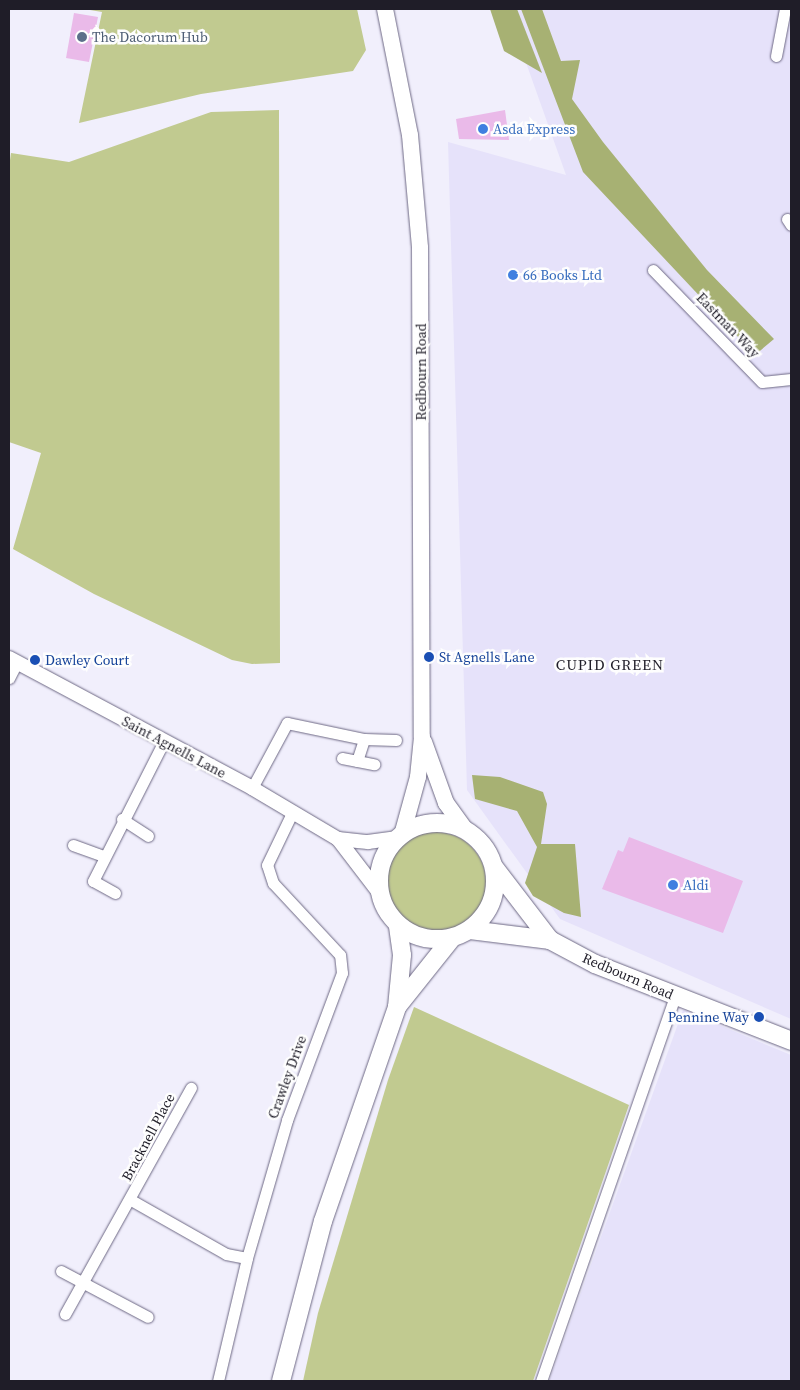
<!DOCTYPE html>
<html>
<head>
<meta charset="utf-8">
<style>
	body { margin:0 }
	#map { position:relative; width:800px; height:1390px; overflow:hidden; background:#f1effc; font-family:"Source Serif 4",serif }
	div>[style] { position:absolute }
	.built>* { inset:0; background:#e6e2fa }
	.green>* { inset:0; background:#c1ca90 }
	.round { border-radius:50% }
	.forest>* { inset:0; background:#a7b173 }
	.building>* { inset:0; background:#eabae9 }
	.roads { filter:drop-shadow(0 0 1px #6d6884) drop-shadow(0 0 1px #6d6884) }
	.minor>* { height:11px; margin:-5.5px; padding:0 5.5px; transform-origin:5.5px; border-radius:5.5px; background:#fff }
	.tertiary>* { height:14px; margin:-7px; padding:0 7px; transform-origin:7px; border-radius:7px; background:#fff }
	.secondary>* { height:16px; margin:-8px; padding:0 8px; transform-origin:8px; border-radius:8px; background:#fff }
	.primary>* { height:18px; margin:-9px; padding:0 9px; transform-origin:9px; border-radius:9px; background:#fff }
	.primary>.ring { margin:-9px; padding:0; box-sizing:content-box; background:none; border:18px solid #fff; border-radius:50% }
	.dots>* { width:14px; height:14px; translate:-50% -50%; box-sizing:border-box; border:2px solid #fefefe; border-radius:50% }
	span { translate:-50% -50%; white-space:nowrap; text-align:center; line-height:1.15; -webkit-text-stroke:5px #fefefe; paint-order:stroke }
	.service-label { font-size:14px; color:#4e5e75 }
	.left { translate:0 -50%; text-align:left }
	.shop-label { font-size:14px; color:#366cbe }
	.street-label { font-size:14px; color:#1f1d28 }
	.transit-label { font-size:14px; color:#164399 }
	.right { translate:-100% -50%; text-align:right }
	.neighbourhood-label { font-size:15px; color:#1f1d28; letter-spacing:1px }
	.frame { position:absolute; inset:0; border:10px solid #1f1d28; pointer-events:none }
</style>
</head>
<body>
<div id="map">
	<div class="built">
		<i style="clip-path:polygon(512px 9px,791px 9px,791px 1019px,560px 919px,467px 790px,448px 142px,566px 175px,519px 43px)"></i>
		<i style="clip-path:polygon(683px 1010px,791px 1055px,791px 1381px,549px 1381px)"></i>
	</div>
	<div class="green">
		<i style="clip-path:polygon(84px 9px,357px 9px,366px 50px,353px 71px,201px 94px,79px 123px,102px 12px)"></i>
		<i style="clip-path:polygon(279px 110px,280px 663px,252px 664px,232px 660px,94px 594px,13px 549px,41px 453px,9px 442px,9px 167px,11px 153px,69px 162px,211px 112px)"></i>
		<i class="round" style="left:386px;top:832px;width:100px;height:100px"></i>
		<i style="clip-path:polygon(414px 1007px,629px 1105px,533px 1381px,303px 1381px,318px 1313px,388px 1080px)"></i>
	</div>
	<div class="forest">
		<i style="clip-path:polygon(490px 9px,517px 9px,542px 73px,504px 51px)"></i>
		<i style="clip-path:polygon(521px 9px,542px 9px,561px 61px,580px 60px,572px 99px,603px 142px,707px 270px,774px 339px,755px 355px,583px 172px)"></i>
		<i style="clip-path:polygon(472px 775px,500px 777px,543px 792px,547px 804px,541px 844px,575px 844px,581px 917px,564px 913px,533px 896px,525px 883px,537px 847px,517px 811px,475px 799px)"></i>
	</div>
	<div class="building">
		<i style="clip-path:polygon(74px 13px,98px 17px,89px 62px,66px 58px)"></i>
		<i style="clip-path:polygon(505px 110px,509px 140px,459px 139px,456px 119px)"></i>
		<i style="clip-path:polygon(629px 837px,743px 881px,723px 933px,602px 889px,618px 850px,623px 852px)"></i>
	</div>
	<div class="roads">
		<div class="minor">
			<i style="left:776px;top:56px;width:48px;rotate:-79.2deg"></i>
			<i style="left:787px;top:219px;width:7px;rotate:56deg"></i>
			<i style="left:653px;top:270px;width:156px;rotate:45.8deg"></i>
			<i style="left:762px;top:382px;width:29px;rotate:-6deg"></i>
			<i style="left:9px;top:678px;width:18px;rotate:-63deg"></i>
			<i style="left:342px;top:758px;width:33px;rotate:11deg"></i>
			<i style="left:357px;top:761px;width:23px;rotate:-72deg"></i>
			<i style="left:252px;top:788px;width:74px;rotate:-61.7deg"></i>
			<i style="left:287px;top:723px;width:79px;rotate:11.7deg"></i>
			<i style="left:364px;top:739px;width:32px;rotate:2deg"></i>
			<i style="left:122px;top:819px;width:31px;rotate:33deg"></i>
			<i style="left:73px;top:845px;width:32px;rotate:20deg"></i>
			<i style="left:115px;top:893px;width:25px;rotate:-151deg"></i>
			<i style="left:93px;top:881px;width:157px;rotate:-63.1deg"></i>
			<i style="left:131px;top:1200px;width:109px;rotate:29.6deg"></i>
			<i style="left:226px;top:1254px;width:21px;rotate:11deg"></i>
			<i style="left:61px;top:1271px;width:98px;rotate:27.9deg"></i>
			<i style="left:65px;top:1314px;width:259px;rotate:-60.9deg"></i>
			<i style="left:218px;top:1381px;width:126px;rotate:-76.7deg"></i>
			<i style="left:247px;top:1258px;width:144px;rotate:-73.8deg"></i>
			<i style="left:287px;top:1120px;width:157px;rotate:-69.5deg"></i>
			<i style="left:342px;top:973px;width:18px;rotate:-96deg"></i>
			<i style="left:340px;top:955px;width:98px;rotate:-132.9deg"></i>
			<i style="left:273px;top:883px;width:19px;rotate:-108deg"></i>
			<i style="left:267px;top:865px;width:58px;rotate:-64.3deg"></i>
			<i style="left:541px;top:1381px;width:407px;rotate:-70.8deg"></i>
		</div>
		<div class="tertiary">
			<i style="left:9px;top:658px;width:276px;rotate:28.1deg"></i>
			<i style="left:252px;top:788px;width:100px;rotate:30.7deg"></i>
			<i style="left:338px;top:839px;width:69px;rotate:52.6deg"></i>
			<i style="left:338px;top:839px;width:30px;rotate:6deg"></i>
			<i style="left:368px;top:842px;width:30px;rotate:-8deg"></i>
		</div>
		<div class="secondary">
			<i style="left:385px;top:9px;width:128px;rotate:78.8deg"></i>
			<i style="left:410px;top:135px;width:113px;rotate:84.9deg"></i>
			<i style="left:420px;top:248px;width:489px;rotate:89.8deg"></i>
			<i style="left:422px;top:737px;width:40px;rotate:95.7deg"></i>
			<i style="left:418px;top:777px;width:60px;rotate:105.4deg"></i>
			<i style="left:424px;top:742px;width:65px;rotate:70.2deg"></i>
			<i style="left:446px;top:803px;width:32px;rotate:54deg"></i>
		</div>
		<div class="primary">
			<i class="ring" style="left:379px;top:823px;width:98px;height:98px"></i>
			<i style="left:494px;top:867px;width:92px;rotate:52.5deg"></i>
			<i style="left:470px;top:930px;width:81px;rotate:7.1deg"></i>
			<i style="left:550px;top:940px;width:51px;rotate:28.1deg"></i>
			<i style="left:595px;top:964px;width:211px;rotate:21.4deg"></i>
			<i style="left:397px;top:1007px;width:88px;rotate:-51.4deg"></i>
			<i style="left:281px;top:1381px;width:165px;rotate:-75.3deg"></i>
			<i style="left:323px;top:1221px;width:226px;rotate:-70.9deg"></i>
			<i style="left:397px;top:1007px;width:52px;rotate:-84.5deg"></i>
			<i style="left:402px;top:955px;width:30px;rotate:-98deg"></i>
		</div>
	</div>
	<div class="dots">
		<i style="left:82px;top:37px;background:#5c6f8a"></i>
		<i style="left:483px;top:129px;background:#3f7fe0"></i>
		<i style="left:513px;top:275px;background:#3f7fe0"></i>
		<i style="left:429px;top:657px;background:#1a4fb4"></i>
		<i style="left:35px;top:660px;background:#1a4fb4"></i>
		<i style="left:673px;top:885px;background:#3f7fe0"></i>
		<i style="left:759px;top:1017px;background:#1a4fb4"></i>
	</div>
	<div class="service-label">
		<span class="left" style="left:92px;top:37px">The Dacorum Hub</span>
	</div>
	<div class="shop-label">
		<span class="left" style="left:493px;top:129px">Asda Express</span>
		<span class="left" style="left:523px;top:275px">66 Books Ltd</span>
		<span class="left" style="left:683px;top:885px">Aldi</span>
	</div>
	<div class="street-label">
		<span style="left:728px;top:325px;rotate:46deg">Eastman Way</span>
		<span style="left:421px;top:372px;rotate:-90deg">Redbourn Road</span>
		<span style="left:174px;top:747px;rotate:28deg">Saint Agnells Lane</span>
		<span style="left:628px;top:976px;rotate:23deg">Redbourn Road</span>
		<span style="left:287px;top:1077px;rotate:-70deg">Crawley Drive</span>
		<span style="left:148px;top:1137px;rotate:-62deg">Bracknell Place</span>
	</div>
	<div class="transit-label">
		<span class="left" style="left:439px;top:657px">St Agnells Lane</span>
		<span class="left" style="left:45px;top:660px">Dawley Court</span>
		<span class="right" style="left:749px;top:1017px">Pennine Way</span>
	</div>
	<div class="neighbourhood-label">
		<span style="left:610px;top:665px">CUPID GREEN</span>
	</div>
	<div class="frame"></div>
</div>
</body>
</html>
